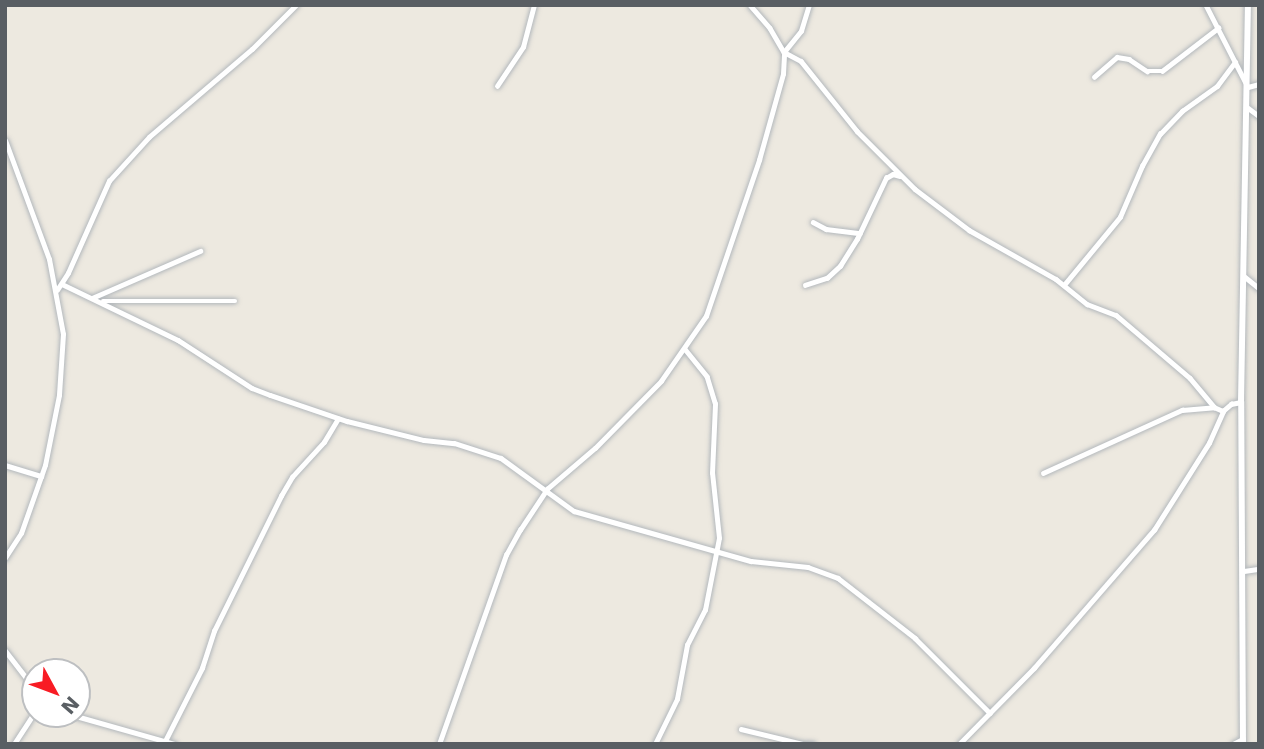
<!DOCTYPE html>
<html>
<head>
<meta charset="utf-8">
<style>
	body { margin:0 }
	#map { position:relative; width:1264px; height:749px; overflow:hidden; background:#ede9e0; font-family:"DejaVu Sans",sans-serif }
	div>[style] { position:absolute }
	.roads { filter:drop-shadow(0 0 2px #b3b8bc) drop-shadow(0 0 2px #b3b8bc) }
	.minor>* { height:4.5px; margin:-2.25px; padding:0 2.25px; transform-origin:2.25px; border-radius:2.25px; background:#fff }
	.tertiary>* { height:5px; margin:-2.5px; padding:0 2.5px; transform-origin:2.5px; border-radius:2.5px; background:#fff }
	.secondary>* { height:6px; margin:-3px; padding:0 3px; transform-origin:3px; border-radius:3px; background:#fff }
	span { translate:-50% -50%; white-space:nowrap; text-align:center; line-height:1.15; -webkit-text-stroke:5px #fff; paint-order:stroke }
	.frame { position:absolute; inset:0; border:7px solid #595e63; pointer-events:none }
	.north { position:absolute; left:21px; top:658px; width:70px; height:70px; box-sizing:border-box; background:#fff; border:2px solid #bdbfc1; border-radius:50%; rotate:131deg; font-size:19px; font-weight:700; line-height:28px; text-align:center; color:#595e63 }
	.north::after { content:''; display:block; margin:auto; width:24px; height:32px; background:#f81c24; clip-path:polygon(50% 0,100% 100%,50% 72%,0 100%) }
</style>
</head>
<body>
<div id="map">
	<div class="roads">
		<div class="minor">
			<i style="left:750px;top:5px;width:30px;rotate:49deg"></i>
			<i style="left:770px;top:28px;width:28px;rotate:60deg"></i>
			<i style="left:784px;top:52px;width:19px;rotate:28deg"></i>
			<i style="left:801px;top:61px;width:90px;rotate:51.3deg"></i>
			<i style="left:857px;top:131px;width:82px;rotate:45deg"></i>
			<i style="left:915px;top:189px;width:68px;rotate:37.2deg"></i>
			<i style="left:969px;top:230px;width:100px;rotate:29.4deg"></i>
			<i style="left:1056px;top:279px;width:40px;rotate:39deg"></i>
			<i style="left:1087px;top:304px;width:31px;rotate:21deg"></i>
			<i style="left:1116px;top:315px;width:97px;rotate:40.4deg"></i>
			<i style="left:1190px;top:378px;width:38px;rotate:50deg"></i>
			<i style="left:1206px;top:5px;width:92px;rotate:62.9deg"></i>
			<i style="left:1248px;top:87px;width:11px;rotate:-15deg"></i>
			<i style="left:1094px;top:77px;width:30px;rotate:-41deg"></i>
			<i style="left:1117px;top:57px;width:12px;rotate:9deg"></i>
			<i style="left:1129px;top:59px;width:22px;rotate:34deg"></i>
			<i style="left:1147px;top:71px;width:15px"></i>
			<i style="left:1162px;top:71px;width:71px;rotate:-37.5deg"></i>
			<i style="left:497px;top:86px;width:47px;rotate:-56.3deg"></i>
			<i style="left:523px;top:47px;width:43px;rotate:-75.3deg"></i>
			<i style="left:1247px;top:107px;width:15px;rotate:37deg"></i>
			<i style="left:813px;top:222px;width:15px;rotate:28deg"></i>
			<i style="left:826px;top:229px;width:34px;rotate:7deg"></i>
			<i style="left:1244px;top:276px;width:19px;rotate:39deg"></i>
			<i style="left:62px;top:284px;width:129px;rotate:25.8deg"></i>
			<i style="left:178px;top:340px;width:88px;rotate:33deg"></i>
			<i style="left:252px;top:388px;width:19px;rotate:21deg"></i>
			<i style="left:270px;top:395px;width:81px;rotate:18.7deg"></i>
			<i style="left:347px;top:421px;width:79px;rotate:13.9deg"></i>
			<i style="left:424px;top:440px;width:30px;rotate:6deg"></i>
			<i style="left:454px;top:443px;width:49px;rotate:17.7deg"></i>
			<i style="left:501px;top:458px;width:90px;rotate:36deg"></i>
			<i style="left:574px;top:511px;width:184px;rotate:15.8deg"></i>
			<i style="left:751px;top:561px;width:57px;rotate:6deg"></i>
			<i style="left:808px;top:567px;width:32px;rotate:20deg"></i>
			<i style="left:838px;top:578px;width:98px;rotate:37.9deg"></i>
			<i style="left:915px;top:638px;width:106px;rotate:45deg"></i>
			<i style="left:805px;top:285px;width:23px;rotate:-18deg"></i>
			<i style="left:827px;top:278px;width:18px;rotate:-43deg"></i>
			<i style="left:840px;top:266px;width:32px;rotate:-58deg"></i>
			<i style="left:857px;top:239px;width:68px;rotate:-64.6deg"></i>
			<i style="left:886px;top:178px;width:8px;rotate:-30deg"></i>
			<i style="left:893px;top:174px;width:7px;rotate:16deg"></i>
			<i style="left:1064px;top:285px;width:88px;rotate:-50.5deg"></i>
			<i style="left:1120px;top:217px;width:56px;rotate:-66.7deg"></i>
			<i style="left:1142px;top:166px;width:37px;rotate:-61deg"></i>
			<i style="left:1160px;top:134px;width:32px;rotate:-46deg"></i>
			<i style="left:1182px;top:111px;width:43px;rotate:-35.5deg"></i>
			<i style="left:1217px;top:86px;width:30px;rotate:-53deg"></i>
			<i style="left:57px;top:290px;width:20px;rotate:-57deg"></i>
			<i style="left:68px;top:273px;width:101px;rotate:-66deg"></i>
			<i style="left:109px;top:181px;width:59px;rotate:-47.7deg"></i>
			<i style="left:149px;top:137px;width:135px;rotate:-40.5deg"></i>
			<i style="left:252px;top:49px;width:62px;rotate:-45deg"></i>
			<i style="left:92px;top:298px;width:118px;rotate:-23.5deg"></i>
			<i style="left:103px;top:301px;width:132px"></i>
			<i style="left:5px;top:465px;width:38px;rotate:17deg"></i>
			<i style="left:1043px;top:473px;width:153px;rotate:-24.4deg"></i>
			<i style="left:1182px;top:410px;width:32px;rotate:-5deg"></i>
			<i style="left:1214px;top:407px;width:10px;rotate:24deg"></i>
			<i style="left:1244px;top:571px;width:15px;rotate:-8deg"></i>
			<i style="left:5px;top:650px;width:49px;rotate:52.4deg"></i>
			<i style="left:69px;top:714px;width:110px;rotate:15.8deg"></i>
			<i style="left:741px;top:729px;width:64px;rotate:13.6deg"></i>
			<i style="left:165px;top:741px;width:82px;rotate:-63.1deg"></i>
			<i style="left:202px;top:668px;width:39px;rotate:-72deg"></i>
			<i style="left:214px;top:631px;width:151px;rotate:-63.6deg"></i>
			<i style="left:281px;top:496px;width:22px;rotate:-60deg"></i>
			<i style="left:292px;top:477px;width:47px;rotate:-47.6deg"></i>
			<i style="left:324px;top:442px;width:27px;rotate:-59deg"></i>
			<i style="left:14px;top:744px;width:38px;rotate:-57deg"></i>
			<i style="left:439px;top:744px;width:201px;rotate:-70.5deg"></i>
			<i style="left:506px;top:555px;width:29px;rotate:-61deg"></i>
			<i style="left:520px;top:530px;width:49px;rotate:-56.6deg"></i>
			<i style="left:547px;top:489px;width:63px;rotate:-40.5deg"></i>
			<i style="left:595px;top:448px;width:94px;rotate:-45.4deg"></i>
			<i style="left:661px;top:381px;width:79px;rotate:-55.3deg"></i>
			<i style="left:706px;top:316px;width:165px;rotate:-71.2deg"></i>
			<i style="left:759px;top:160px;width:89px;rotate:-74.4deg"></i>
			<i style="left:783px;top:74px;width:22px;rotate:-87deg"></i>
			<i style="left:784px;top:52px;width:27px;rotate:-51deg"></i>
			<i style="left:801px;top:31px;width:27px;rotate:-73deg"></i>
			<i style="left:655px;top:744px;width:50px;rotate:-63.9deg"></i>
			<i style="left:677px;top:699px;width:55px;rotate:-79.5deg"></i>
			<i style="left:687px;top:645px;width:39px;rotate:-63deg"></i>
			<i style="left:705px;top:610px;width:73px;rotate:-79deg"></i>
			<i style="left:719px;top:538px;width:65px;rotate:-96.1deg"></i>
			<i style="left:712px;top:473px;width:69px;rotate:-87.5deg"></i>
			<i style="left:715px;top:404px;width:28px;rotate:-107deg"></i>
			<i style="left:707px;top:377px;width:35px;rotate:-129deg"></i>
			<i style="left:803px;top:744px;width:11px"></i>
			<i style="left:959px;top:744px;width:107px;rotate:-45.4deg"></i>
			<i style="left:1034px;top:668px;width:183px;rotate:-49deg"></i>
			<i style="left:1154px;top:530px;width:103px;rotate:-57.7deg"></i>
			<i style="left:1209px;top:443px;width:35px;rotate:-66deg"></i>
			<i style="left:1223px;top:411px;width:11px;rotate:-41deg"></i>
			<i style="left:1231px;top:404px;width:10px;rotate:-11deg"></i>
			<i style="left:1233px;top:744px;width:11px;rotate:-27deg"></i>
		</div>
		<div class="tertiary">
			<i style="left:5px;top:140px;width:127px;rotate:69.7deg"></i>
			<i style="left:49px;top:259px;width:76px;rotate:79.4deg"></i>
			<i style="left:63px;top:334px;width:61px;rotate:93.8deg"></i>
			<i style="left:59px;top:395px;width:71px;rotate:101.3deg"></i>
			<i style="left:45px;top:465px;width:72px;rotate:109.4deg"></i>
			<i style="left:21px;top:533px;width:30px;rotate:123deg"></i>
		</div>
		<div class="secondary">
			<i style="left:1243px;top:744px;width:342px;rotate:-90.3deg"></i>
			<i style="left:1241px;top:402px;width:397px;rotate:-89deg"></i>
		</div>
	</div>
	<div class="frame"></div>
	<div class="north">N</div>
</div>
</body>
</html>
